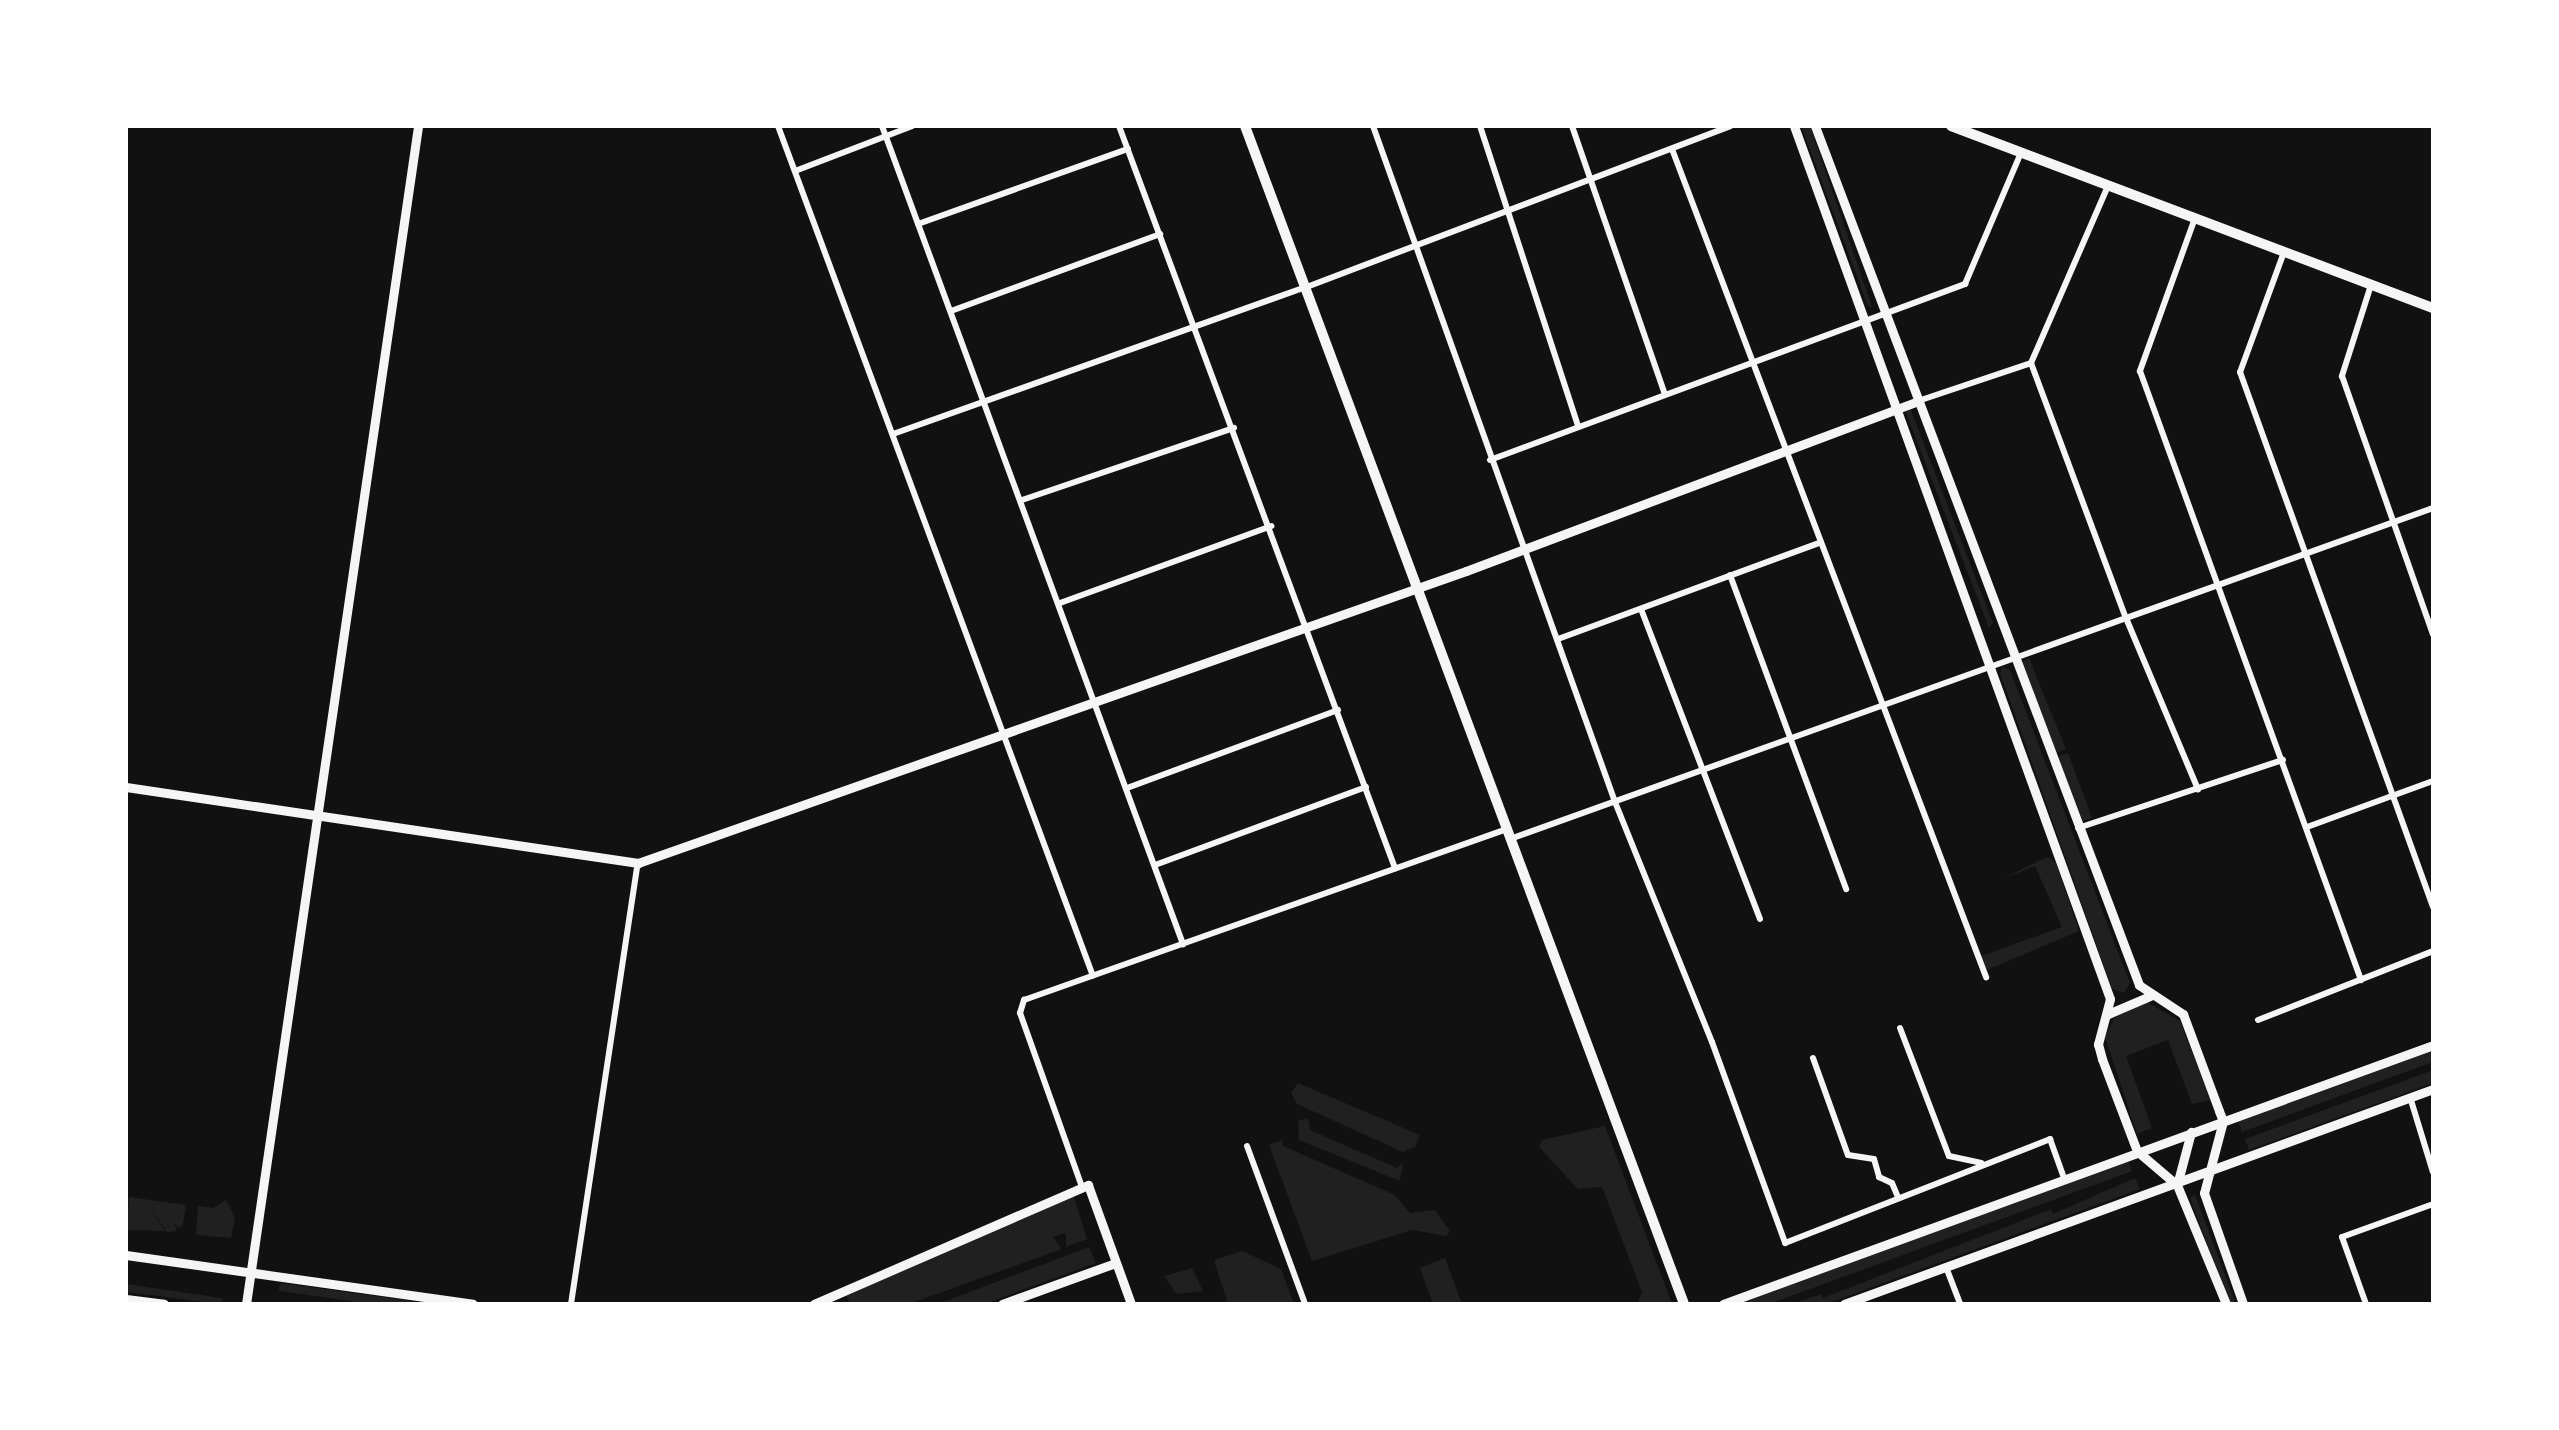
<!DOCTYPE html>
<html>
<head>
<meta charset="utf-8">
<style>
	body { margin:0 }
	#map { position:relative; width:2559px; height:1430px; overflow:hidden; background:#111; font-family:"Sofia Sans Condensed",sans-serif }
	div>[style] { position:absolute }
	.green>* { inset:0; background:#202020 }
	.minor>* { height:6px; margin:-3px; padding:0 3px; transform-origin:3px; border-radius:3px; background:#f5f5f5 }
	.secondary>* { height:9px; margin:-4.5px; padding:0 4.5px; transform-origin:4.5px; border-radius:4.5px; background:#f5f5f5 }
	.primary>* { height:10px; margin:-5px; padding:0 5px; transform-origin:5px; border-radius:5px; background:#f5f5f5 }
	span { translate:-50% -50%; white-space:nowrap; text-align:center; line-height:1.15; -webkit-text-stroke:8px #fff; paint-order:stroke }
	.frame { position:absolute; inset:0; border:128px solid #fff; pointer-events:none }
</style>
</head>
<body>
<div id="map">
	<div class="green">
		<i style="clip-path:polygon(1801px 126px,1810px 126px,1872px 307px,1868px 306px)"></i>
		<i style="clip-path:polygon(1910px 408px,1993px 623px,1989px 628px,1906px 413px)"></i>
		<i style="clip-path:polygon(2029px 658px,2066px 749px,2054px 754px,2022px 662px)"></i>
		<i style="clip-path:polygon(2003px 667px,2010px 670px,2130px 983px,2124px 993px,2112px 989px,2000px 673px)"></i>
		<i style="clip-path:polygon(2068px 753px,2092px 818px,2083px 821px,2057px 757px)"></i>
		<i style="clip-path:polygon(2047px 857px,2056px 863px,2079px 931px,1987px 970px,1981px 956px,2062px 927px,2035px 866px,2002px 879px)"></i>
		<i style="clip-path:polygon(2147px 1002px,2180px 1021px,2210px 1100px,2192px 1104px,2168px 1040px,2126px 1056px,2152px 1128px,2137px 1134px,2105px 1037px,2116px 1015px)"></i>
		<i style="clip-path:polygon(2433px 1050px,2433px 1062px,2242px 1132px,2238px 1121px)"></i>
		<i style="clip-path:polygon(2433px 1070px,2433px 1083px,2249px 1150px,2245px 1139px)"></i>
		<i style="clip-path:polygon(1298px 1083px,1420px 1135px,1415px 1147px,1403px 1152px,1297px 1104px,1291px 1093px)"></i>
		<i style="clip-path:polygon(1308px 1118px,1310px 1130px,1397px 1168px,1403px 1162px,1400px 1181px,1299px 1140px,1298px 1121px)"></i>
		<i style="clip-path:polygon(1605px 1126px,1672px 1304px,1637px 1304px,1642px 1292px,1602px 1187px,1578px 1189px,1539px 1147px,1542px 1140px)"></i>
		<i style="clip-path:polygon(1282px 1140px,1283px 1146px,1395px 1195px,1410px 1213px,1435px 1210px,1450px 1231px,1446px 1236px,1412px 1230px,1312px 1261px,1269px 1145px)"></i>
		<i style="clip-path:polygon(2128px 1161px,2132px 1171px,2048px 1202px,1769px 1304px,1737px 1304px)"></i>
		<i style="clip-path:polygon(2135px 1178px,2140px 1189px,1826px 1304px,1793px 1304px,1821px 1294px,1823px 1298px,2051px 1209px,2053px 1214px)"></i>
		<i style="clip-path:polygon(1073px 1194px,1087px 1239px,1066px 1247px,1066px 1233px,1053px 1237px,1062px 1249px,909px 1304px,850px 1304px,847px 1296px)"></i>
		<i style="clip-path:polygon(2195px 1195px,2236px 1304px,2230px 1304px,2190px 1198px)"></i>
		<i style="clip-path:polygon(129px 1197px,186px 1205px,183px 1224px,179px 1228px,174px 1223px,177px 1231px,167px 1232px,145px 1200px,165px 1231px,126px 1230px)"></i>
		<i style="clip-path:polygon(226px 1200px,235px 1217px,231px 1238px,196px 1235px,198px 1206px,213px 1208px)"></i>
		<i style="clip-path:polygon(1089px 1247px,1096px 1263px,984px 1304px,938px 1304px)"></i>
		<i style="clip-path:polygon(1242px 1251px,1281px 1269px,1294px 1304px,1228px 1304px,1214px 1260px)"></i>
		<i style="clip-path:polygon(1445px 1258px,1462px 1304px,1433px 1304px,1420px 1268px)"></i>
		<i style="clip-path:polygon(1192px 1268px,1203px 1291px,1176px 1294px,1165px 1276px)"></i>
		<i style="clip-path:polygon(280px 1283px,433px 1304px,371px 1304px,279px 1291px)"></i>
		<i style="clip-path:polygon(126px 1284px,222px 1298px,222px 1304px,126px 1292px)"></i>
	</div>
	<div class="minor">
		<i style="left:778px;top:126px;width:906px;rotate:69.67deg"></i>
		<i style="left:882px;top:126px;width:872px;rotate:69.8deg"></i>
		<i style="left:1119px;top:126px;width:792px;rotate:69.6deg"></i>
		<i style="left:1373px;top:126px;width:718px;rotate:70.3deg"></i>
		<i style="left:1615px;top:802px;width:259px;rotate:68deg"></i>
		<i style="left:1712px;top:1042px;width:214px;rotate:70deg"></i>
		<i style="left:1785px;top:1243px;width:285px;rotate:-21.4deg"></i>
		<i style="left:2050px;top:1139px;width:41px;rotate:70.3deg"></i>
		<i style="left:1480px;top:126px;width:316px;rotate:71.9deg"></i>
		<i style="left:1572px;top:126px;width:284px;rotate:70.9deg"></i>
		<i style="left:1672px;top:149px;width:886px;rotate:69.23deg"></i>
		<i style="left:795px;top:171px;width:125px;rotate:-21deg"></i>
		<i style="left:2195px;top:218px;width:163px;rotate:109.8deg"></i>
		<i style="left:2140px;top:371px;width:648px;rotate:70.05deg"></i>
		<i style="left:918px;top:224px;width:223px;rotate:-19.7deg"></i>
		<i style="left:2284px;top:252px;width:128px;rotate:110.1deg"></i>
		<i style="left:2240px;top:372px;width:569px;rotate:70.16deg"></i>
		<i style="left:2371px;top:285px;width:96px;rotate:107.7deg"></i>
		<i style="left:2342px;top:376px;width:274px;rotate:70.6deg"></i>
		<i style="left:951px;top:311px;width:223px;rotate:-20.2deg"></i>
		<i style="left:2031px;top:363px;width:272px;rotate:69.6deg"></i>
		<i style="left:2126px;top:618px;width:186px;rotate:67.2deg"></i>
		<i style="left:1918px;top:401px;width:119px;rotate:-18.6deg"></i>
		<i style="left:2031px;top:363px;width:193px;rotate:-66.5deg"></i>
		<i style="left:893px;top:434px;width:436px;rotate:-19.6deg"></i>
		<i style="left:1304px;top:288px;width:456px;rotate:-20.8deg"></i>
		<i style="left:1490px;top:460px;width:507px;rotate:-20.33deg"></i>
		<i style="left:1965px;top:284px;width:142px;rotate:-66.9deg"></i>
		<i style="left:1022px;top:500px;width:224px;rotate:-18.8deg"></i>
		<i style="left:1730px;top:575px;width:335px;rotate:69.7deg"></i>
		<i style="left:1060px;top:603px;width:225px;rotate:-20deg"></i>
		<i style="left:1641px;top:609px;width:332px;rotate:69deg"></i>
		<i style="left:1558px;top:639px;width:280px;rotate:-20.2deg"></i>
		<i style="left:1127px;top:788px;width:225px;rotate:-20.3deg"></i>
		<i style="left:2307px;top:827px;width:134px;rotate:-20.1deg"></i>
		<i style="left:2078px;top:828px;width:216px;rotate:-18.4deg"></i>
		<i style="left:1510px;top:839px;width:981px;rotate:-19.73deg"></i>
		<i style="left:1155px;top:865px;width:225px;rotate:-20.3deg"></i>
		<i style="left:2258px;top:1020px;width:188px;rotate:-21.5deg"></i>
		<i style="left:1900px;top:1028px;width:137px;rotate:69.1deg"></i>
		<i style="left:1949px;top:1156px;width:33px;rotate:12deg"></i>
		<i style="left:1813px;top:1058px;width:103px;rotate:70.2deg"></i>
		<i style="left:1848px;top:1155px;width:26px;rotate:9deg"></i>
		<i style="left:1874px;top:1159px;width:19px;rotate:74deg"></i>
		<i style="left:1879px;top:1177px;width:14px;rotate:25deg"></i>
		<i style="left:1892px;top:1183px;width:15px;rotate:67deg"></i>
		<i style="left:2410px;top:1097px;width:78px;rotate:73deg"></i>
		<i style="left:1247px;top:1146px;width:168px;rotate:69.8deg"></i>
		<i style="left:1082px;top:1187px;width:185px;rotate:-109.6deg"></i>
		<i style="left:1020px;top:1013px;width:14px;rotate:-73deg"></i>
		<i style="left:1024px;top:1000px;width:509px;rotate:-19.5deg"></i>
		<i style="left:1946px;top:1267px;width:40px;rotate:69deg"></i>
		<i style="left:571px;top:1304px;width:446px;rotate:-81.4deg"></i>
		<i style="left:2366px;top:1304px;width:71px;rotate:-109.7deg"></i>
		<i style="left:2342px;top:1237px;width:97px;rotate:-19.9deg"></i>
	</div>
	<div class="secondary">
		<i style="left:1794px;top:126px;width:928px;rotate:70.1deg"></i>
		<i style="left:2110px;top:999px;width:47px;rotate:104.9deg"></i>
		<i style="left:2098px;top:1044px;width:16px;rotate:75deg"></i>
		<i style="left:2102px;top:1059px;width:98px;rotate:69.2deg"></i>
		<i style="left:2137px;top:1151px;width:52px;rotate:40.4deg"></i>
		<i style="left:2177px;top:1185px;width:129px;rotate:67.6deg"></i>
		<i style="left:1815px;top:126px;width:918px;rotate:69.33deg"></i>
		<i style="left:2139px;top:985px;width:53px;rotate:33.4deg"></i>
		<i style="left:2183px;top:1014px;width:103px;rotate:69.6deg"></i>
		<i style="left:2219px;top:1111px;width:11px;rotate:68deg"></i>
		<i style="left:2223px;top:1121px;width:74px;rotate:104.8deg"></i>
		<i style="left:2204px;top:1193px;width:118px;rotate:70.6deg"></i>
		<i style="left:126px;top:787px;width:518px;rotate:8.44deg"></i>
		<i style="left:638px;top:863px;width:878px;rotate:-19.43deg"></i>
		<i style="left:1466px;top:571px;width:480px;rotate:-20.6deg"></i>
		<i style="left:2108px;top:1014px;width:46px;rotate:-23.2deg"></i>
		<i style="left:2177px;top:1185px;width:55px;rotate:-75.2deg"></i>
		<i style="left:126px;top:1255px;width:350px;rotate:8deg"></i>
		<i style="left:126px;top:1299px;width:38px;rotate:7deg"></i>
		<i style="left:246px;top:1304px;width:1190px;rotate:-81.69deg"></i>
		<i style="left:814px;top:1304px;width:299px;rotate:-23.5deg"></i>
		<i style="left:1088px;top:1185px;width:127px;rotate:70.1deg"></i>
		<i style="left:1002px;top:1304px;width:120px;rotate:-19.9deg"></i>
		<i style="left:1723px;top:1304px;width:756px;rotate:-20.04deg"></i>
		<i style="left:1844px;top:1304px;width:627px;rotate:-20.05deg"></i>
	</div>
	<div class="primary">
		<i style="left:1245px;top:126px;width:1257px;rotate:69.56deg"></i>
		<i style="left:1951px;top:126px;width:515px;rotate:20.69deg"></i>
	</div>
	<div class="frame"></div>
</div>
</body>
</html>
